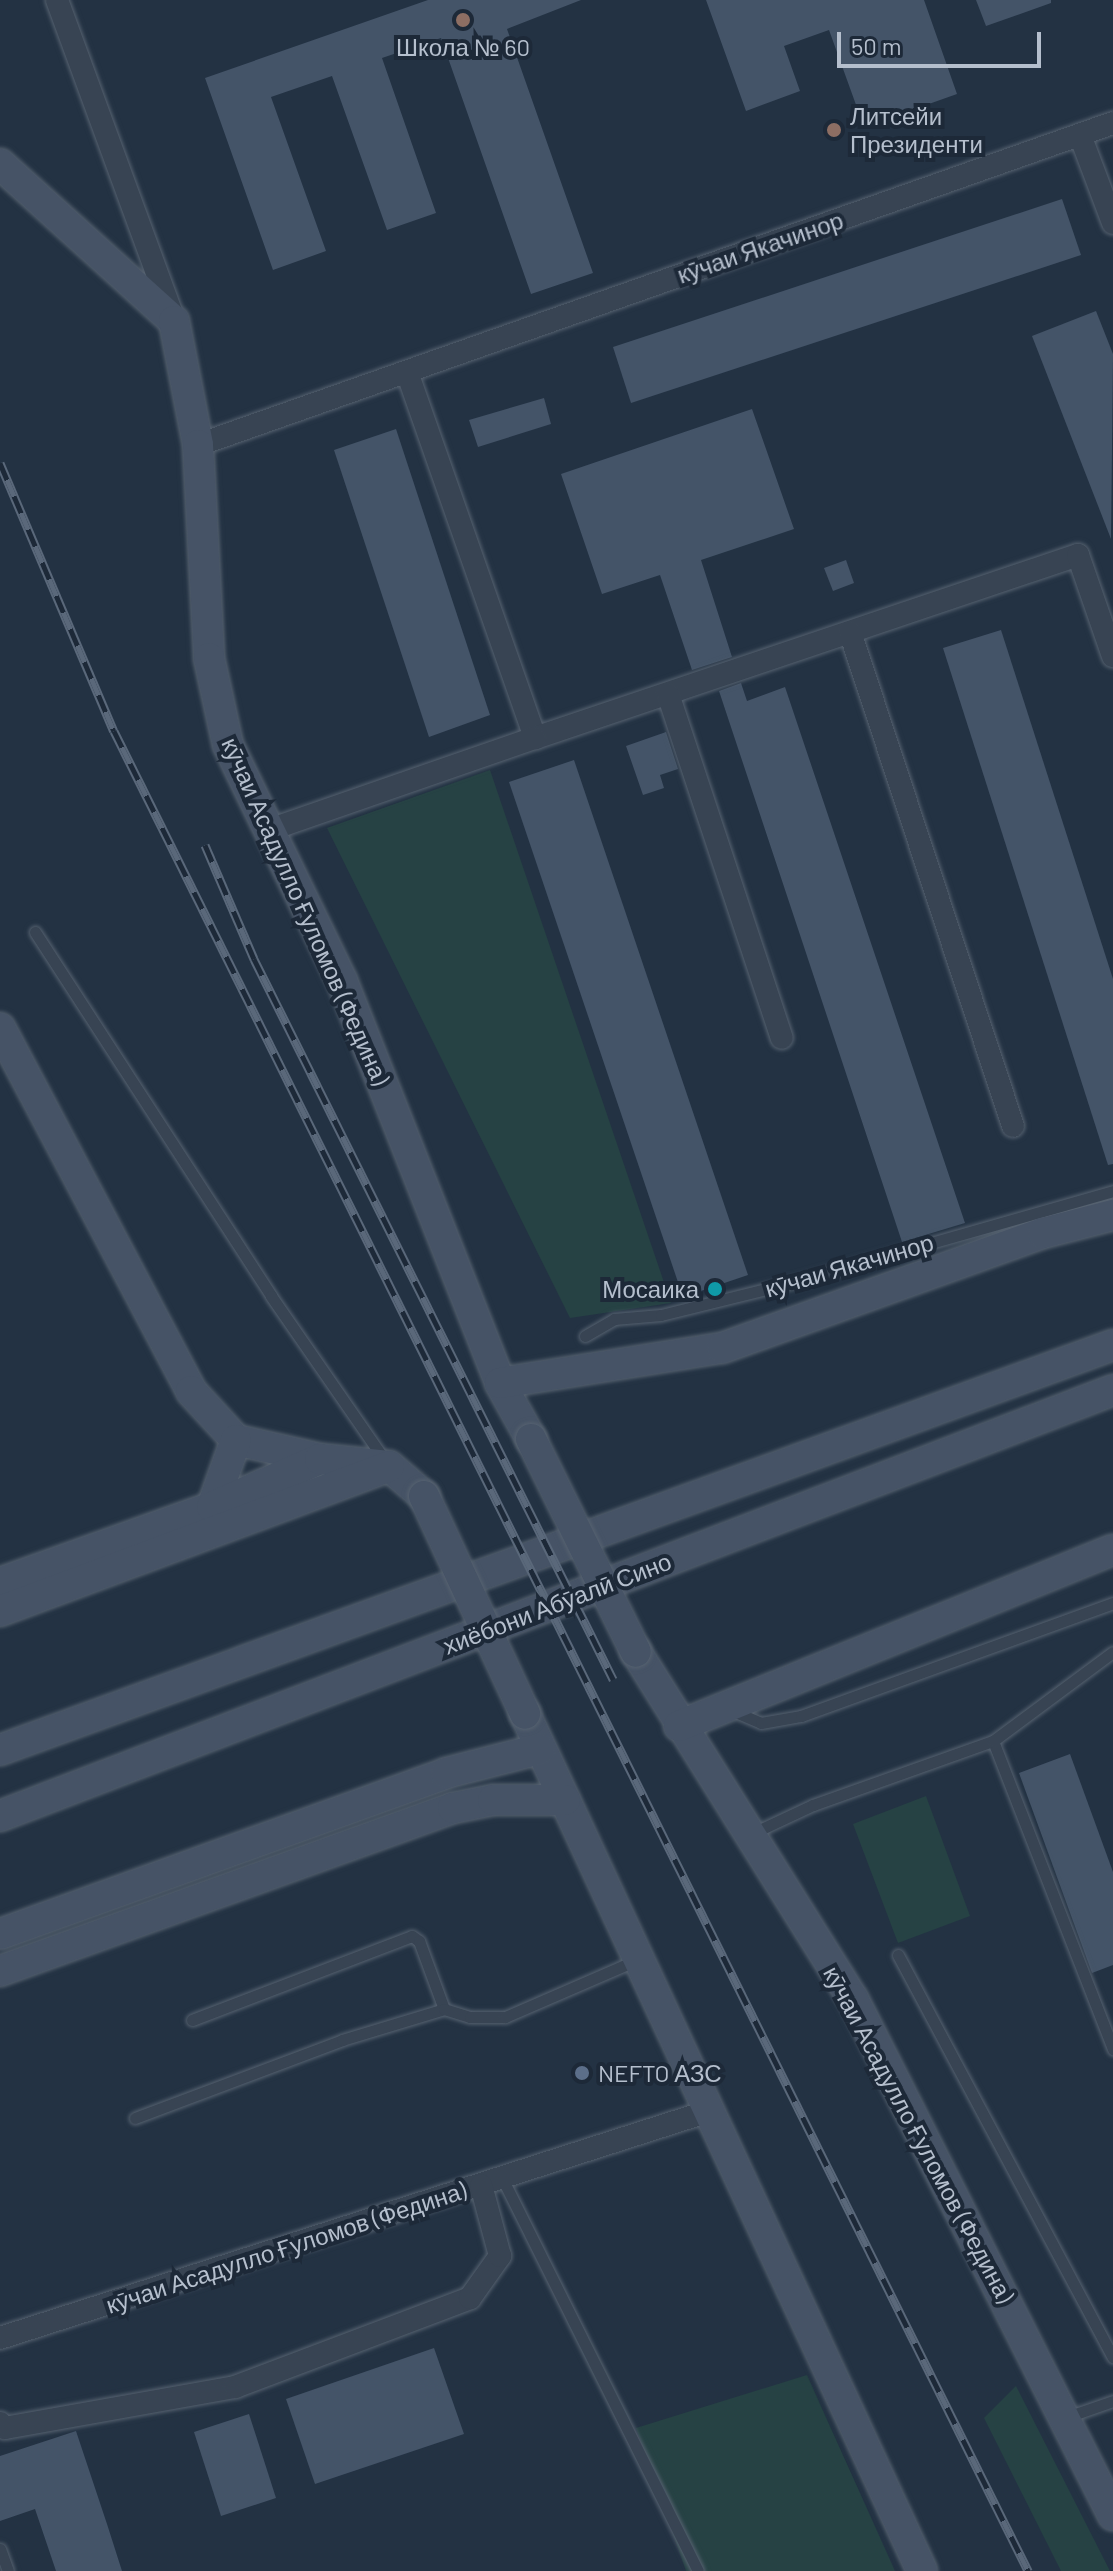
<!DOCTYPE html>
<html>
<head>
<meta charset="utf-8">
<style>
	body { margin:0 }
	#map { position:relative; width:1113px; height:2571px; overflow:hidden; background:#233243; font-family:Barlow,sans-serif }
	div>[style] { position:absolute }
	.green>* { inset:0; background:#264244 }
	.building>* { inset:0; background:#445468 }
	.roads { filter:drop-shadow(0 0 2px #566270) drop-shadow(0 0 2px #566270) }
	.lane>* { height:11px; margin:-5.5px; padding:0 5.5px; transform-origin:5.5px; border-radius:5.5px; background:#384453 }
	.street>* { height:22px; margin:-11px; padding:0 11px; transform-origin:11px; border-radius:11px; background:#384453 }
	.secondary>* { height:30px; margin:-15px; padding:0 15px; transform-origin:15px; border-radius:15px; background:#465366 }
	.rail>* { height:9px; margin-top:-4.5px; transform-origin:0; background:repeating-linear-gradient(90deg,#1d2938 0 18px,#5a687a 0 36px); box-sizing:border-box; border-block:2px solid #5a687a }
	.bridges { filter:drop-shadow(0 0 2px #566270) drop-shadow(0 0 2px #566270) }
	.secondary-bridge>* { height:30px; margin:-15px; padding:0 15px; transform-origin:15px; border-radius:15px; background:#465366 }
	.dots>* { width:22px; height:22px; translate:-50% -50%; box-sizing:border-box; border:4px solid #1d2938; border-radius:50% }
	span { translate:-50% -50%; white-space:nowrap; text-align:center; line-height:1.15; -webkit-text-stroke:8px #1d2938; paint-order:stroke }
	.poi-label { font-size:24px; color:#b5bfcd }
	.left { translate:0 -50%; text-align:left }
	.right { translate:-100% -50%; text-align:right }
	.street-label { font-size:24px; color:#b5bfcd }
	.scale { position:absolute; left:837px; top:32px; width:204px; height:36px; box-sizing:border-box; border:4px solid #b5bfcd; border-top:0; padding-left:10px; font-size:24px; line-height:28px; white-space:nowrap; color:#b5bfcd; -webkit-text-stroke:6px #1d2938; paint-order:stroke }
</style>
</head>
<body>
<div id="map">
	<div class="green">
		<i style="clip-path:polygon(490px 770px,671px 1303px,570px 1318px,327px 828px)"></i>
		<i style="clip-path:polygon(926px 1796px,970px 1916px,898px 1943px,853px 1824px)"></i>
		<i style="clip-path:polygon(807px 2375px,895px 2571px,686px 2571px,636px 2428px)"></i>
		<i style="clip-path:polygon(1016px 2386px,1110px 2571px,1061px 2571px,984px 2418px)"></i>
	</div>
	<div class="building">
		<i style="clip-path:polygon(428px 0,581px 0,507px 29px,593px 273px,531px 294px,441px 38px,382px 58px,436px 213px,387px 230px,332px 76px,271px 97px,326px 251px,273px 270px,205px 78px)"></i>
		<i style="clip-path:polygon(706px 0,924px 0,957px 94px,864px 127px,829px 30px,784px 46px,800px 91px,746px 111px)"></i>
		<i style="clip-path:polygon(976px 0,1051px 0,1051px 3px,986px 26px)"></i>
		<i style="clip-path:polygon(1062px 199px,1081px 255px,631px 403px,613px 347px)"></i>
		<i style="clip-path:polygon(1096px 311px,1113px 354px,1111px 539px,1032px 336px)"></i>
		<i style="clip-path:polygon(544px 398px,551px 424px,478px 447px,469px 420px)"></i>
		<i style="clip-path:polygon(752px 409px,794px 529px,701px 560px,732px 657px,692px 670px,660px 575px,602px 594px,561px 474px)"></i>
		<i style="clip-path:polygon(396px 429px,490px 715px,429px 737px,334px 450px)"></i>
		<i style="clip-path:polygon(846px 560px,854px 583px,833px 591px,824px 568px)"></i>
		<i style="clip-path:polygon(1001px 630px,1113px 979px,1113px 1164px,1108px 1165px,943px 648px)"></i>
		<i style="clip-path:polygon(741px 683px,747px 701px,785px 687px,965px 1223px,902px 1242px,719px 691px)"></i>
		<i style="clip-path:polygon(666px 732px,678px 769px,660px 775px,664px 788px,643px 795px,626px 746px)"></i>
		<i style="clip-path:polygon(574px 760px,748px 1275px,683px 1297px,509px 782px)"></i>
		<i style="clip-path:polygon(1070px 1754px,1113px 1872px,1113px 1965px,1092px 1973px,1019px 1773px)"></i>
		<i style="clip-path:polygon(434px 2348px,464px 2434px,315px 2484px,286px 2399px)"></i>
		<i style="clip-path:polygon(249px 2414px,276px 2498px,221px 2516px,194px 2432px)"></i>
		<i style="clip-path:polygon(76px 2431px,107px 2524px,122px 2571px,56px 2571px,35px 2509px,0 2521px,0 2456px)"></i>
	</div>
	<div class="roads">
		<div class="lane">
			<i style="left:35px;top:932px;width:434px;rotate:57deg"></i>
			<i style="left:271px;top:1296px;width:202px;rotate:55.3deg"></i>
			<i style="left:585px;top:1336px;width:34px;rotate:-30deg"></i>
			<i style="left:614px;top:1319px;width:47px;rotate:-4.9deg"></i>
			<i style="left:661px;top:1315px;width:137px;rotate:-13.9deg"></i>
			<i style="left:794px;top:1282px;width:332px;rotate:-15.9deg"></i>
			<i style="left:733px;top:1711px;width:30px;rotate:23deg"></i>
			<i style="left:761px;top:1723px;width:41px;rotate:-9.9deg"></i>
			<i style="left:801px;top:1716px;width:332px;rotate:-19.9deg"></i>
			<i style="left:993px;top:1741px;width:331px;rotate:68.7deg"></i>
			<i style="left:753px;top:1833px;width:66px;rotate:-25deg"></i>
			<i style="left:813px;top:1805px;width:191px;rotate:-19.6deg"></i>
			<i style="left:993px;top:1741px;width:149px;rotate:-36.6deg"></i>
			<i style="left:898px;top:1955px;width:456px;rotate:61.9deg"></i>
			<i style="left:192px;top:2020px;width:235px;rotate:-20.9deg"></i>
			<i style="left:412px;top:1936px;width:9px;rotate:36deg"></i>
			<i style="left:419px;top:1941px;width:72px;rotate:69.8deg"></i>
			<i style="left:135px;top:2118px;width:221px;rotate:-20.6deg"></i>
			<i style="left:342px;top:2040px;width:107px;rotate:-16.9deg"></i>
			<i style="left:444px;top:2009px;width:27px;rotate:17deg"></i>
			<i style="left:470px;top:2017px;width:35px"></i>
			<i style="left:505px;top:2017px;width:144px;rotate:-23.4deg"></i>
			<i style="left:502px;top:2178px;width:439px;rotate:63.5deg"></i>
			<i style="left:1067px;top:2417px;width:49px;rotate:-19.2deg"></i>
			<i style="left:0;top:2549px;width:23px;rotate:70deg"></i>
		</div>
		<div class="street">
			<i style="left:57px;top:0;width:341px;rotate:69.9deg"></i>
			<i style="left:1080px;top:135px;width:94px;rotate:69.4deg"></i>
			<i style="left:407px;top:372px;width:388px;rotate:70.7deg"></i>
			<i style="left:535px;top:738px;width:573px;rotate:-18.62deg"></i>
			<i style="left:1078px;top:555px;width:107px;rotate:70.9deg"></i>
			<i style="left:198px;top:445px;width:970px;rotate:-19.39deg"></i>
			<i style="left:850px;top:632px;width:520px;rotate:71.74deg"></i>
			<i style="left:668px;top:694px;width:362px;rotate:71.7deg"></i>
			<i style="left:269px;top:830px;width:281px;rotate:-19.1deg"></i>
			<i style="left:0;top:2338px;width:744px;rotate:-17.75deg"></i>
			<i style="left:0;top:2423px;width:7px;rotate:45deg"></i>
			<i style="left:5px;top:2428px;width:234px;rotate:-10.1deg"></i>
			<i style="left:235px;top:2387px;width:251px;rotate:-20.7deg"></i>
			<i style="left:470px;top:2298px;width:52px;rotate:-54.5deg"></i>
			<i style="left:500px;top:2256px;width:73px;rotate:-105deg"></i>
		</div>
		<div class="secondary">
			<i style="left:0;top:164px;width:234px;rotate:42.1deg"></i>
			<i style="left:174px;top:321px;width:126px;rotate:79deg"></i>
			<i style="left:198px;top:445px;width:213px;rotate:87deg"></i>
			<i style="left:209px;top:658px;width:89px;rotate:77.7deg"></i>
			<i style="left:228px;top:745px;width:262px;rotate:64.2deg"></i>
			<i style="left:342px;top:981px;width:432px;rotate:68.5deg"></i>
			<i style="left:500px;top:1383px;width:64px;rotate:61deg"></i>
			<i style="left:0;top:1028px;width:410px;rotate:62.2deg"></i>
			<i style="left:191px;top:1391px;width:67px;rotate:47.4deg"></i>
			<i style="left:236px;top:1440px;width:86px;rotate:12.7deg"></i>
			<i style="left:500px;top:1383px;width:225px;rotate:-9deg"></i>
			<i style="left:722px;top:1348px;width:341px;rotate:-19.7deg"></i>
			<i style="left:1043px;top:1233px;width:72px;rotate:-14.4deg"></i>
			<i style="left:212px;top:1507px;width:71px;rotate:-70.3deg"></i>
			<i style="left:0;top:1583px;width:225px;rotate:-19.7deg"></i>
			<i style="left:212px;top:1507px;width:118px;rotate:-24deg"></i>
			<i style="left:320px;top:1459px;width:69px;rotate:5.8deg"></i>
			<i style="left:389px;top:1466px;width:46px;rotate:40.6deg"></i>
			<i style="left:0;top:1611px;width:415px;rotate:-20.4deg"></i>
			<i style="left:636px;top:1652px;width:409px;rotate:58deg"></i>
			<i style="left:853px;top:1999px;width:578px;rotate:63.26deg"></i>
			<i style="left:525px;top:1714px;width:944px;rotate:65.14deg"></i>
			<i style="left:679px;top:1726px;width:468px;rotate:-22.1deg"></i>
			<i style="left:0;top:1750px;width:1184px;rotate:-20deg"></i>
			<i style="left:0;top:1816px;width:1192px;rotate:-20.94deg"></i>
			<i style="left:0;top:1934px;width:474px;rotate:-19.8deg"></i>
			<i style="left:446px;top:1773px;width:97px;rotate:-14.3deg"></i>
			<i style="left:0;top:1971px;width:481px;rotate:-19.8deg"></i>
			<i style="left:453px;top:1808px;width:41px;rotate:-11.3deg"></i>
			<i style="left:493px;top:1800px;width:72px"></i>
		</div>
	</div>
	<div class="rail">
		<i style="left:0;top:463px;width:291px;rotate:67deg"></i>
		<i style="left:114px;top:731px;width:2055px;rotate:63.58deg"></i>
		<i style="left:205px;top:845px;width:124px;rotate:66.7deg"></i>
		<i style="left:254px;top:959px;width:805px;rotate:63.5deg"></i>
	</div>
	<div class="bridges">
		<div class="secondary-bridge">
			<i style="left:531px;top:1439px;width:237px;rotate:63.8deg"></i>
			<i style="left:424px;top:1496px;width:240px;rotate:65.1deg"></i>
		</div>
	</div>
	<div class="dots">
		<i style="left:463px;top:20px;background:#8d6e63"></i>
		<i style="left:834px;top:130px;background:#8d6e63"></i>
		<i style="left:715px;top:1289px;background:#0f9aa8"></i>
		<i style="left:582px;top:2073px;background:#5c6f8a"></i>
	</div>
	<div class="poi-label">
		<span style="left:463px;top:47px">Школа № 60</span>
		<span class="left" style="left:850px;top:130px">Литсейи<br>Президенти</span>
		<span class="right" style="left:699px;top:1289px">Мосаика</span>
		<span class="left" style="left:598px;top:2073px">NEFTO АЗС</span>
	</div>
	<div class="street-label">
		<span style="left:760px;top:247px;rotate:-19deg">кӯчаи Якачинор</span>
		<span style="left:306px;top:911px;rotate:66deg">кӯчаи Асадулло Ғуломов (Федина)</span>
		<span style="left:849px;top:1265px;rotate:-16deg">кӯчаи Якачинор</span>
		<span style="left:557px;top:1603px;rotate:-21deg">хиёбони Абӯалӣ Сино</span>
		<span style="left:919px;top:2134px;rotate:62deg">кӯчаи Асадулло Ғуломов (Федина)</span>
		<span style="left:286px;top:2247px;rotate:-18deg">кӯчаи Асадулло Ғуломов (Федина)</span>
	</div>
	<div class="scale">50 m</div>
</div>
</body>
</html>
